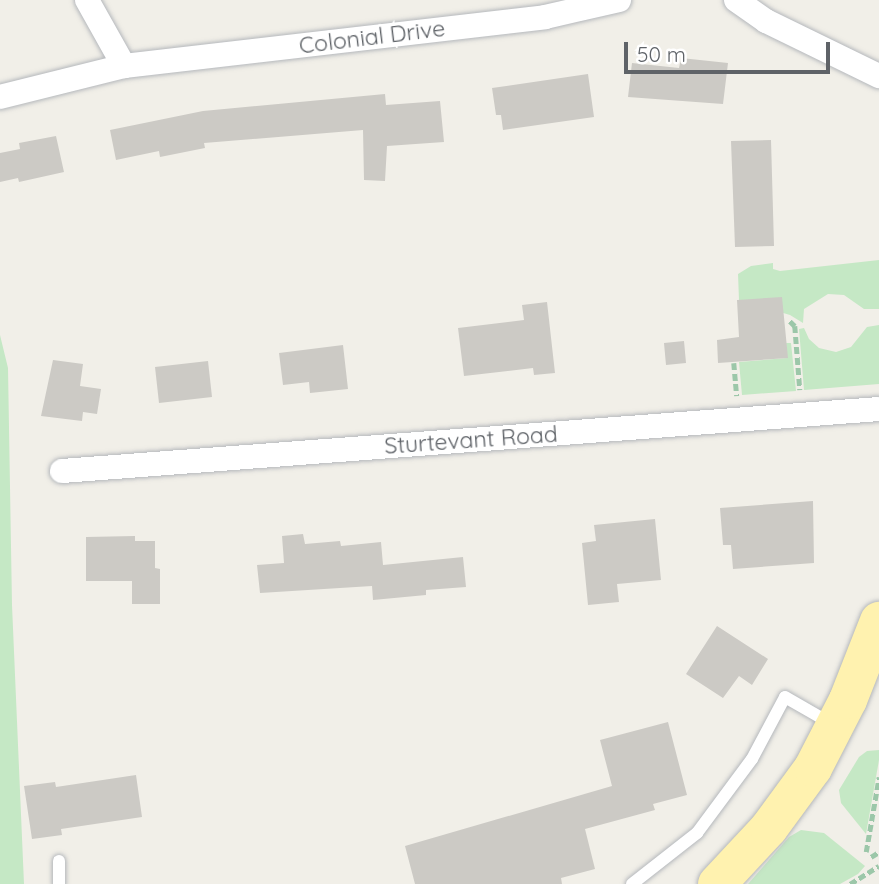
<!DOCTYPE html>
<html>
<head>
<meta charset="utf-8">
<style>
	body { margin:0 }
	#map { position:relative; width:879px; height:884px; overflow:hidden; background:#f1efe8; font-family:Quicksand,sans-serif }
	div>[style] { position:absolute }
	.green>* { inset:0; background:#c5e8c5 }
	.building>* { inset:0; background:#cccac5 }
	.path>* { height:4.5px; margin-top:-2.25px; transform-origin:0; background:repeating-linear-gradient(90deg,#9cc7a9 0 7px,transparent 0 10.5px) }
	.roads { filter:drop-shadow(0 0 2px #b5b8bc) drop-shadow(0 0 2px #b5b8bc) }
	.lane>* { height:12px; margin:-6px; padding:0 6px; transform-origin:6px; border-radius:6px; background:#fff }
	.street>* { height:24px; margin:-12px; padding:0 12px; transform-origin:12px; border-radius:12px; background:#fff }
	.primary>* { height:38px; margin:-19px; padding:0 19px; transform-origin:19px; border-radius:19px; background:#fff2af }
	span { translate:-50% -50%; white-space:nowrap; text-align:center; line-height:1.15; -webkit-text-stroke:5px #fff; paint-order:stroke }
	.street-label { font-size:23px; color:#5f6368 }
	.scale { position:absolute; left:624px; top:42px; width:206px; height:32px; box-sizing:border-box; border:4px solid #5f6368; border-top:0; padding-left:9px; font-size:21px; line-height:24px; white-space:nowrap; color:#5f6368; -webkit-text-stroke:5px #fff; paint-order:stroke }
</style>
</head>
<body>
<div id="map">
	<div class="green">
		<i style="clip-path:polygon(879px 260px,879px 309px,864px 309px,844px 295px,828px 294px,804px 309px,803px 323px,790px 315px,739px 300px,738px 274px,751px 266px,773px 263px,773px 269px,780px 271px)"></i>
		<i style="clip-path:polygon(879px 325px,879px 384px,804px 390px,799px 329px,804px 328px,809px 339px,819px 348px,836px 352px,851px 347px,867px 327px)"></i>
		<i style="clip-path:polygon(0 335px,8px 368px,12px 605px,24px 884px,0 884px)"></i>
		<i style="clip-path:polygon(786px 343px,791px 343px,796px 391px,742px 395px,739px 362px,787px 358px)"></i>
		<i style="clip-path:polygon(879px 750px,879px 760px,866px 834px,841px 803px,839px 790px,859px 757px,867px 751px)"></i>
		<i style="clip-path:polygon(801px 830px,824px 833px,865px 866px,858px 874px,840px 884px,748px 884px,789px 837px)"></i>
	</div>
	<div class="building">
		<i style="clip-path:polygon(681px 58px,728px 63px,723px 104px,628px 97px,632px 63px,679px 68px)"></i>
		<i style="clip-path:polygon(588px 74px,594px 117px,503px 130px,501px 115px,496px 115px,492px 88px)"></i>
		<i style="clip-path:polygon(385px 94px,386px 105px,440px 101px,444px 142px,387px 146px,385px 181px,364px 180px,363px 130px,204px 143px,205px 148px,160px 157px,159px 151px,116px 160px,110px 130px,203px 111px)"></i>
		<i style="clip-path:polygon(56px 136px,64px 172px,19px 182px,18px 178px,0 182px,0 153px,20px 149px,19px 143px)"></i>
		<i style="clip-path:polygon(771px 140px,774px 246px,735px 247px,731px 141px)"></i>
		<i style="clip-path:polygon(782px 297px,788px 358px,718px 363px,717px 340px,739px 337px,737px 300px)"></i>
		<i style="clip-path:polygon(547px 302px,555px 373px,534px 375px,533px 368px,464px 376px,458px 328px,524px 320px,522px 305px)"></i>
		<i style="clip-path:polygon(684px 341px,686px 363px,666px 365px,664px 343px)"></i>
		<i style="clip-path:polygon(343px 345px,348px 389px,310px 393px,309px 382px,283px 385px,279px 353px)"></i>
		<i style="clip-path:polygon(53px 360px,83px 364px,80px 386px,101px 389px,97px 414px,83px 412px,82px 421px,41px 416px)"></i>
		<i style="clip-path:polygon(208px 361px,212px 397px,159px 403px,155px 367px)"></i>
		<i style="clip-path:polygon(813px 501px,814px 563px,733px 569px,731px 545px,723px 545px,720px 508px)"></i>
		<i style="clip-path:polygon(655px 519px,661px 580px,617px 584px,619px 602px,588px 605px,582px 543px,596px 541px,594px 525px)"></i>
		<i style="clip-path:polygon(303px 534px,305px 544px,340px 541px,341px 546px,381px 542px,383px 565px,463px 557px,466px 587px,426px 590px,426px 595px,373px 600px,372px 586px,260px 593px,257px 565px,284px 563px,282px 536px)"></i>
		<i style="clip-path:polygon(135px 536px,135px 541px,155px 541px,155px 568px,160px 569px,160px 604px,132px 604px,132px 581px,86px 581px,86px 537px)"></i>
		<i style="clip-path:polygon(717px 626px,768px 659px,752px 685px,739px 676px,723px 698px,686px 674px)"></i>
		<i style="clip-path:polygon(668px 722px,687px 795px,653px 804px,655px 810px,585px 829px,595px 869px,561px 878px,562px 884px,415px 884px,405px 846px,612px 786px,600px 740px)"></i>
		<i style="clip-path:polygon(136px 775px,142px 817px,61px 829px,62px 835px,32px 839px,24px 786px,55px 782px,56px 787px)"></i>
	</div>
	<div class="path">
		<i style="left:790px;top:321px;width:7px;rotate:45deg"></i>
		<i style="left:795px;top:326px;width:64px;rotate:85.5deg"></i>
		<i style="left:734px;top:363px;width:33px;rotate:85deg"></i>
		<i style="left:866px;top:852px;width:76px;rotate:-80.2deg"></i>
		<i style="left:871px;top:857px;width:9px;rotate:-32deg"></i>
		<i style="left:850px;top:884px;width:34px;rotate:-32deg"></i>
	</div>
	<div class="roads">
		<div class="lane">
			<i style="left:59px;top:861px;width:23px;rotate:90deg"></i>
			<i style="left:632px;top:884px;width:83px;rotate:-38.1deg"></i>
			<i style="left:697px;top:833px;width:92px;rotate:-53.4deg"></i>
			<i style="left:752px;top:759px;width:70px;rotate:-62deg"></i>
			<i style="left:785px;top:697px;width:54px;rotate:29.9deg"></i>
		</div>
		<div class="street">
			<i style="left:87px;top:0;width:76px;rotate:60.7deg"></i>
			<i style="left:124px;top:66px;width:424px;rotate:-6.6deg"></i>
			<i style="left:545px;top:17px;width:76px;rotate:-12.9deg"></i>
			<i style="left:736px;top:0;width:37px;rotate:35deg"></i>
			<i style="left:766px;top:21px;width:126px;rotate:26deg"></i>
			<i style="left:0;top:97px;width:128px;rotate:-14deg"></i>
			<i style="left:62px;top:471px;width:819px;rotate:-4.34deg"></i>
		</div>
		<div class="primary">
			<i style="left:717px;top:884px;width:76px;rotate:-47.1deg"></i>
			<i style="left:769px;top:828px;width:74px;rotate:-53.7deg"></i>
			<i style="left:813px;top:768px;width:76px;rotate:-62.8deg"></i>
			<i style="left:848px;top:700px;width:85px;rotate:-68.6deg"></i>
		</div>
	</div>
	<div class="street-label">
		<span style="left:372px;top:37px;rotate:-7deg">Colonial Drive</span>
		<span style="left:471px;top:440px;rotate:-4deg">Sturtevant Road</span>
	</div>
	<div class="scale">50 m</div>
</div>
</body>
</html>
